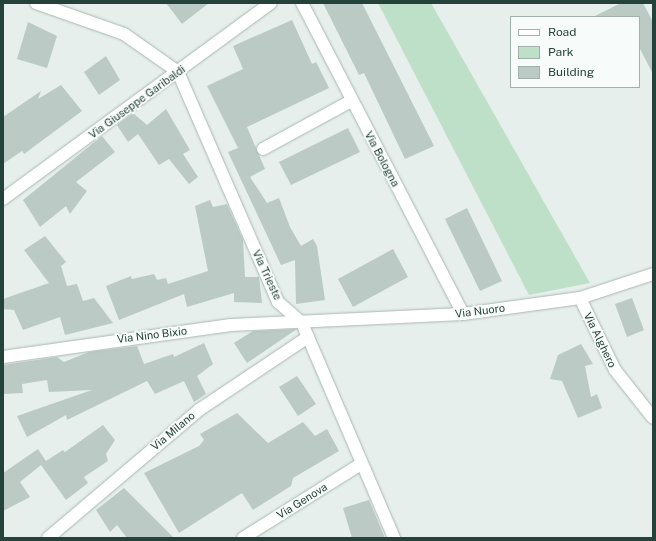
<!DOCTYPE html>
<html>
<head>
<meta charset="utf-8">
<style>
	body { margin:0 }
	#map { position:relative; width:656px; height:541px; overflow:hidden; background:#e6efeb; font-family:"Public Sans",sans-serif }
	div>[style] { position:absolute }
	.green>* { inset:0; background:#bfe0c8 }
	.building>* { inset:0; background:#bbcac4 }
	.roads { filter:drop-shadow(0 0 1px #a8b8b2) drop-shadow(0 0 1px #a8b8b2) }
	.minor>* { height:12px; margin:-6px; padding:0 6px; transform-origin:6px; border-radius:6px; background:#fff }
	span { translate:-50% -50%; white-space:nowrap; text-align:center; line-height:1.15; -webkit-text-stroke:3.5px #f7fbf9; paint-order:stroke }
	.street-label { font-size:11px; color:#24423a }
	.frame { position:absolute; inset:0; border:4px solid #24423a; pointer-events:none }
	.legend { position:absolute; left:510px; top:16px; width:130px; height:72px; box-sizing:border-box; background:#f7fbf9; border:1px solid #a3b1ad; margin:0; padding:5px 7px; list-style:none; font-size:12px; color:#24423a }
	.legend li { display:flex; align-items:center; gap:8px; height:20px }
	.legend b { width:20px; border:1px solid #a3b1ad }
</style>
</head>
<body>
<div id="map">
	<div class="green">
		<i style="clip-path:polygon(378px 3px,431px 3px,590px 283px,529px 295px)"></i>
	</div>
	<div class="building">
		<i style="clip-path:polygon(166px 3px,209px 3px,182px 24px)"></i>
		<i style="clip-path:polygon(323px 3px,362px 3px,434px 146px,405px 159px,364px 73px,359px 75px)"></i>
		<i style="clip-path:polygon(621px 3px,643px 3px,653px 22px,653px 74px,639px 47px,639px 17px,593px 17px)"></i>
		<i style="clip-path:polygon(292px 20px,312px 64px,316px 62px,329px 88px,247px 127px,265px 169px,250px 177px,267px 203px,279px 198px,290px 227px,301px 246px,313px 239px,317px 246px,325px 300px,296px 304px,295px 260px,281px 265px,228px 152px,238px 148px,207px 86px,243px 69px,233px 46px)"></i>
		<i style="clip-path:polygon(28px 22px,57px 36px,47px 68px,17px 59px)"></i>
		<i style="clip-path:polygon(106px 56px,120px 80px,99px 95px,84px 72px)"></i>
		<i style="clip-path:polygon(61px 85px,82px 111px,24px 154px,22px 151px,3px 164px,3px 117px,41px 91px,38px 99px)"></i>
		<i style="clip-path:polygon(166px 109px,190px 150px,183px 154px,198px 177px,189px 184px,169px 159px,159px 165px,138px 134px,128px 142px,117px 125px,133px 113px,147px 125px)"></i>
		<i style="clip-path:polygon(348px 128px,360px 152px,291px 185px,279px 162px)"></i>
		<i style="clip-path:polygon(102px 136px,115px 152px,76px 182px,87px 191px,70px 214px,66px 206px,40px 227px,23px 200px)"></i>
		<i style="clip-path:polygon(210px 200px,213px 207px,227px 204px,243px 240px,245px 277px,259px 277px,262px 303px,234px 302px,234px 293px,187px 307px,184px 294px,119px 320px,106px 286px,131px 276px,132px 279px,154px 274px,157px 280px,166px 278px,168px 284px,208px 271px,195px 206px)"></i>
		<i style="clip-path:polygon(467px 208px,502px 281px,480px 291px,445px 219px)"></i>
		<i style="clip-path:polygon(45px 236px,66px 262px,61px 266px,67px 286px,77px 284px,83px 301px,94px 298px,113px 323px,65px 335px,60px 317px,23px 330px,14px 310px,3px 309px,3px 299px,49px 283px,24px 250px)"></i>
		<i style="clip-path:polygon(393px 249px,408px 277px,353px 307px,338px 279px)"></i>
		<i style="clip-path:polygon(632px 298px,644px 330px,627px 337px,615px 304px)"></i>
		<i style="clip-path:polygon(297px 329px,247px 363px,234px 343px,253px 331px)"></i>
		<i style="clip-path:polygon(204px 343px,213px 364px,197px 376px,206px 394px,194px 402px,184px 381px,155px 394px,147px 381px,67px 420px,66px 415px,27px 437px,17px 416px,92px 390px,49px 392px,47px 380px,22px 384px,23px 393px,3px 394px,3px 365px,57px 357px,64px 362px,89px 352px,137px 346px,144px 364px,173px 354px,174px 357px)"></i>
		<i style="clip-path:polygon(581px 344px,593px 364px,585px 366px,591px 397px,597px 394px,602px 408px,578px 418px,562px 381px,550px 379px,558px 355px)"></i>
		<i style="clip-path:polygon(297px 376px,316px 404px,298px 416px,279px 387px)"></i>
		<i style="clip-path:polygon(237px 413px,268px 443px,303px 422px,315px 436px,327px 429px,339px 451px,293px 478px,291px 486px,253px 510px,242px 493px,179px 533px,144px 473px,199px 446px,204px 440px,200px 434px)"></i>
		<i style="clip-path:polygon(103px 425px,115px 440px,106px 454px,108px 461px,84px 477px,88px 483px,66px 500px,41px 465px,20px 482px,30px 497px,3px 511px,3px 473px,38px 449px,46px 461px,63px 450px,65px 452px)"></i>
		<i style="clip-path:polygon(124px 488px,174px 538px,127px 538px,117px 525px,110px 532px,96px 510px)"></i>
		<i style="clip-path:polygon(369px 500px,385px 538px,352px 538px,343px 508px)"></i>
	</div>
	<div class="roads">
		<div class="minor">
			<i style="left:36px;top:3px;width:93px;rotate:19.4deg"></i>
			<i style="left:124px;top:34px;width:66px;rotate:35.1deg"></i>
			<i style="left:178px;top:72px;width:251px;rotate:66.5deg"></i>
			<i style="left:278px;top:302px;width:32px;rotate:41deg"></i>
			<i style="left:302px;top:323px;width:15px;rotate:67deg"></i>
			<i style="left:308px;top:337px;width:219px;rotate:66.8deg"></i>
			<i style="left:302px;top:3px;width:350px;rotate:62.6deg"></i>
			<i style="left:263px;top:149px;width:100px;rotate:-28.6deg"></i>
			<i style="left:3px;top:199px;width:332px;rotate:-36.2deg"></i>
			<i style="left:580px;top:298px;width:80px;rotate:64.1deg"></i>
			<i style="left:615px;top:370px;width:61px;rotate:51.6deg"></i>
			<i style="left:3px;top:357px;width:230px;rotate:-8deg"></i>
			<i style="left:231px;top:325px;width:232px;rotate:-2.7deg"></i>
			<i style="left:463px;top:314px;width:118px;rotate:-7.8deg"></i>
			<i style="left:580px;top:298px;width:77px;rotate:-18.2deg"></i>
			<i style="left:48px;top:538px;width:198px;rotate:-40.3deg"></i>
			<i style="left:199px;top:410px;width:131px;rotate:-33.8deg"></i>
			<i style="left:243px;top:538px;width:139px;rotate:-32.1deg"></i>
		</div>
	</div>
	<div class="street-label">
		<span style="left:137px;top:102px;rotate:-36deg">Via Giuseppe Garibaldi</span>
		<span style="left:382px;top:159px;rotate:62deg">Via Bologna</span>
		<span style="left:267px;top:275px;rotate:65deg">Via Trieste</span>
		<span style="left:480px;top:311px;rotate:-7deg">Via Nuoro</span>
		<span style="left:152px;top:335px;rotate:-7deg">Via Nino Bixio</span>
		<span style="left:600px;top:340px;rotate:64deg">Via Alghero</span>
		<span style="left:173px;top:431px;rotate:-40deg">Via Milano</span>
		<span style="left:302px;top:501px;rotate:-32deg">Via Genova</span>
	</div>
	<div class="frame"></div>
	<ul class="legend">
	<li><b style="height:5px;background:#fff"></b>Road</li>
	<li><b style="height:11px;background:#bfe0c8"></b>Park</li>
	<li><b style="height:11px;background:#bbcac4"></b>Building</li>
	</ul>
</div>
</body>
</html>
